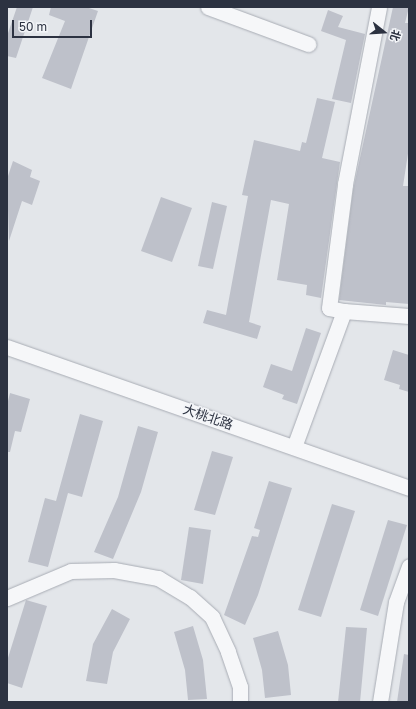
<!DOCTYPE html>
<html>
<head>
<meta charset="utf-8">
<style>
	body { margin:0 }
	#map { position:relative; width:416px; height:709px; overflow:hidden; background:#e3e6ea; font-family:"Golos Text","Noto Sans SC",sans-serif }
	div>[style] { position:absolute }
	.building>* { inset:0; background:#bec1ca }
	.roads { filter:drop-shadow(0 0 1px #a8acb4) drop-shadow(0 0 1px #a8acb4) }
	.minor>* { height:15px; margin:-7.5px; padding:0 7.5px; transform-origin:7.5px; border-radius:7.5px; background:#f6f7f9 }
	span { translate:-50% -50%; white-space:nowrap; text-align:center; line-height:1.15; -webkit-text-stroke:3px #f3f5f8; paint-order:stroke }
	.street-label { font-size:13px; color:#2c3241 }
	.frame { position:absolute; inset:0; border:8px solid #2c3241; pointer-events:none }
	.north { position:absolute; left:364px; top:12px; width:40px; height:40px; -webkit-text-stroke:3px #f3f5f8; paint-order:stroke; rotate:107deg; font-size:11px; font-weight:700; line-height:16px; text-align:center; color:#2c3241 }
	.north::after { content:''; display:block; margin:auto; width:14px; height:18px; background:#2c3241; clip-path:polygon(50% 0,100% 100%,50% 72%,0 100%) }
	.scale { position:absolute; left:12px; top:20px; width:80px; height:18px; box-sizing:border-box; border:2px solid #2c3241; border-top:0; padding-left:5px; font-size:12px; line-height:14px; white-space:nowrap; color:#2c3241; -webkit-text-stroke:3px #f3f5f8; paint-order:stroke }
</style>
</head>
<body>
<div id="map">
	<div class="building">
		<i style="clip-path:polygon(17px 7px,33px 7px,16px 58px,7px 56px,7px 36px)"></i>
		<i style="clip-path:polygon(51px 7px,86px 7px,98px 11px,71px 89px,42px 78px,65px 21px,49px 15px)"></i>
		<i style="clip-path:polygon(393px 7px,409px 7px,405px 23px,409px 23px,409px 147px,403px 186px,409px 186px,409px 304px,386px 302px,386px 305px,339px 300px,353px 190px)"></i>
		<i style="clip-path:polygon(328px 10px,343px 16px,338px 27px,365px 34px,351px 103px,332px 99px,346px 40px,321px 31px)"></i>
		<i style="clip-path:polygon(317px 98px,335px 102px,322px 158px,340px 162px,321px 298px,306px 295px,307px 285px,277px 280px,289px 204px,271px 200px,249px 322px,261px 326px,257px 339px,203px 323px,207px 310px,226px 315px,248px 196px,242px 195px,254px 140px,300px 151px,302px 142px,306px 143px)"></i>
		<i style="clip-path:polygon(13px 161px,32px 170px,30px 177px,40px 181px,32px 205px,22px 201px,9px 241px,7px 179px)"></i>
		<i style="clip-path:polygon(161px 197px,192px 208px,172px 262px,141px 251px)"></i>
		<i style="clip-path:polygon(212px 202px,227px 206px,213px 269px,198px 266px)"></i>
		<i style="clip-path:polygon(306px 328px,321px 333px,297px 404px,282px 399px,284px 395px,263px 387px,271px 364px,292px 371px)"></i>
		<i style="clip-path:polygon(393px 350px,409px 355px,409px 392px,399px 389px,400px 385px,384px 380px)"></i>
		<i style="clip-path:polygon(10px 393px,30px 399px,21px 432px,15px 431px,10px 452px,7px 452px,7px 405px)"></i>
		<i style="clip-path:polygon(80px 414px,103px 421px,82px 497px,68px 493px,48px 567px,28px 562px,45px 498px,56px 501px)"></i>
		<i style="clip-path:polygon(138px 426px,158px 432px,141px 492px,113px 559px,94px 552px,118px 497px)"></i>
		<i style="clip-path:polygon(212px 451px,233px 457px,215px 515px,194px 510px)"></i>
		<i style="clip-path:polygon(269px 481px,292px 488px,258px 595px,245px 625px,224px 615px,252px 536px,258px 537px,260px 530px,254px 528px)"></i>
		<i style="clip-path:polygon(332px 504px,355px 511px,321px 617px,298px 610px)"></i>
		<i style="clip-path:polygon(388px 520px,407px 525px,378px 616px,360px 610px)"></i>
		<i style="clip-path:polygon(189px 527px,211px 530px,203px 584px,181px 580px)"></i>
		<i style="clip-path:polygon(26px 600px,47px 606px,22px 688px,7px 683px,7px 661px)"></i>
		<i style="clip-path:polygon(112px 609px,130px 619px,113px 652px,107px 684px,86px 681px,93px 644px)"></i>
		<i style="clip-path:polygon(193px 626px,203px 660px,207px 699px,188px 700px,185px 670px,174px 632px)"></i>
		<i style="clip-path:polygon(346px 627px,367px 628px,360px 702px,338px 702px)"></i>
		<i style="clip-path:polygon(278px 631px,288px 665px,291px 695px,265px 698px,262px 670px,253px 638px)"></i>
		<i style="clip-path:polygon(404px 654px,409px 655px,409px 702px,397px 702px)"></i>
	</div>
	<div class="roads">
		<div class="minor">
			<i style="left:208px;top:7px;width:107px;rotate:20.3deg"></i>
			<i style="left:344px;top:311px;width:15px;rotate:-169deg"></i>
			<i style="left:329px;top:308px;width:125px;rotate:-82.6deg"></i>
			<i style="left:345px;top:184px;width:180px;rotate:-79.1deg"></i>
			<i style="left:7px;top:347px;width:426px;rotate:19.3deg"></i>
			<i style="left:294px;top:447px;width:145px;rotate:-69.8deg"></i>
			<i style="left:344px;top:311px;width:65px;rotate:4.4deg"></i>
			<i style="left:7px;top:598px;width:69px;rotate:-22.9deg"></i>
			<i style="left:71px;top:571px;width:43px;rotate:-1.3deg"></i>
			<i style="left:114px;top:570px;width:45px;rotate:10.3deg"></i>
			<i style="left:158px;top:578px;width:37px;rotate:31deg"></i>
			<i style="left:190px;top:597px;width:30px;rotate:42deg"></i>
			<i style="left:212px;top:617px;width:38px;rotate:65deg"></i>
			<i style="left:228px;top:652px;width:37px;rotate:71deg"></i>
			<i style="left:240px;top:687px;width:15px;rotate:90deg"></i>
			<i style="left:380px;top:702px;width:101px;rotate:-80.9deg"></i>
			<i style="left:396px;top:602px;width:38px;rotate:-70deg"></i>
		</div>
	</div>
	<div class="street-label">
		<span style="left:208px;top:417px;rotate:19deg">大桃北路</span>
	</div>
	<div class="frame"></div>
	<div class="north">北</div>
	<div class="scale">50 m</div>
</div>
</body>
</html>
